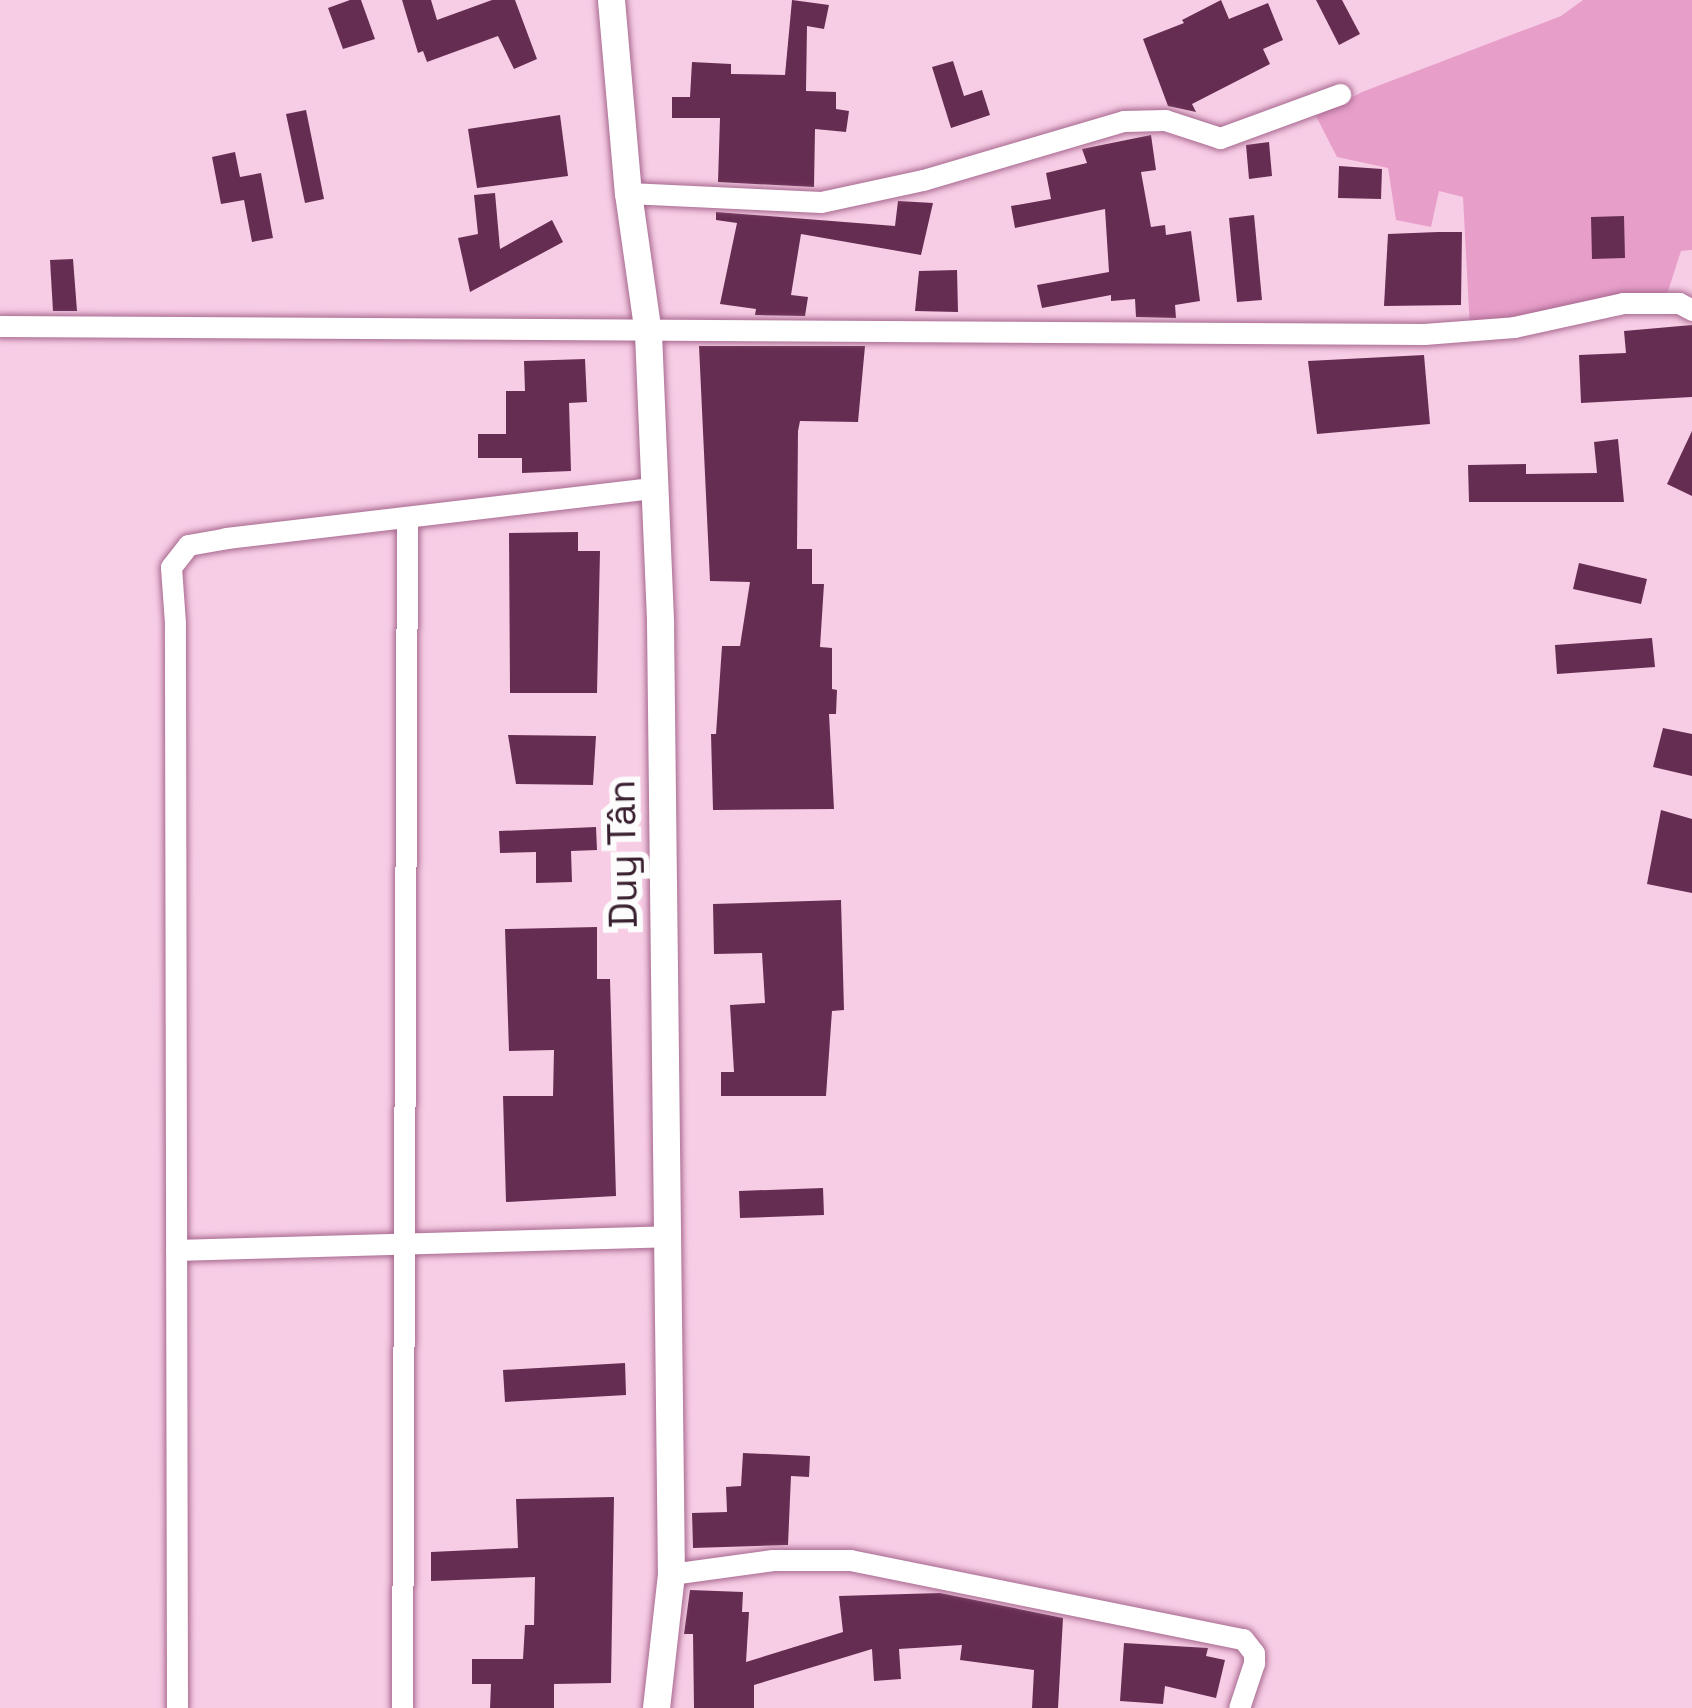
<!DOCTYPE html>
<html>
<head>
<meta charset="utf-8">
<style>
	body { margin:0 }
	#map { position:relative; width:1692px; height:1708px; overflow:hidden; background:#f7cde5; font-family:"Space Grotesk",sans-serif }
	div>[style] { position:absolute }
	.green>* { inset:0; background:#e79fca }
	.building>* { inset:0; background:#662d52 }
	.roads { filter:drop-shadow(0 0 3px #a7688f) drop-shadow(0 0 3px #a7688f) }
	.minor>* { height:21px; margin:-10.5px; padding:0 10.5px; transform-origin:10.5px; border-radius:10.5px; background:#fff }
	.tertiary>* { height:27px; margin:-13.5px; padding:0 13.5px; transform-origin:13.5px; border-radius:13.5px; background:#fff }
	span { translate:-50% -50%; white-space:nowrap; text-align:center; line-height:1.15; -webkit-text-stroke:12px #fcfcfc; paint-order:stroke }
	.street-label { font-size:39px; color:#391f2f }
</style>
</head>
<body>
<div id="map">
	<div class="green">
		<i style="clip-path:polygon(1583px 0,1692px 0,1692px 250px,1681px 251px,1667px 294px,1470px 330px,1463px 197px,1439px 191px,1431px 227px,1396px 220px,1388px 168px,1337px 157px,1316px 116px,1362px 92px,1561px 16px)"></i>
	</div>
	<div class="building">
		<i style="clip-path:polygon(350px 0,361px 0,375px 39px,343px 49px,328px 8px)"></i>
		<i style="clip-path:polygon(402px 0,431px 0,437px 20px,492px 0,515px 0,537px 59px,514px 69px,498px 36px,427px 62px,423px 51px,418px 53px)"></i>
		<i style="clip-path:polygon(792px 0,829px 5px,824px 29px,807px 26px,806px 91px,836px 92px,836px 109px,849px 111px,846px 132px,815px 129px,814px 187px,718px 182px,720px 118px,672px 118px,672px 97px,690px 97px,692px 62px,731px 64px,731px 74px,785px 75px)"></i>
		<i style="clip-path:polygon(1221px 0,1229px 19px,1268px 3px,1283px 40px,1263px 49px,1270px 64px,1192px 104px,1196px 112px,1168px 106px,1143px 39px,1184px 23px,1182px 20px)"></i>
		<i style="clip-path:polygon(1316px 0,1342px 0,1360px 34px,1339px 45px)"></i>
		<i style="clip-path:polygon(953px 61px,964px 96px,982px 90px,990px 115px,951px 128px,932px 67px)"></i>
		<i style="clip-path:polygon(306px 110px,324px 199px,305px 203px,286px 114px)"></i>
		<i style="clip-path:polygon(560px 115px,568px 176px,477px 188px,468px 129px)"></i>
		<i style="clip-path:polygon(1151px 135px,1156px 170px,1141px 172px,1151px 227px,1165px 225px,1166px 235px,1191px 231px,1200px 301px,1175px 305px,1176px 318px,1136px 317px,1135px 299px,1111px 301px,1111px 295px,1042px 308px,1037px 285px,1109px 272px,1105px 209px,1015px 228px,1011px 206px,1051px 199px,1046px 173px,1087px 163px,1082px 149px)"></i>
		<i style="clip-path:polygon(1269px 142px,1272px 176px,1249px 179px,1246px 145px)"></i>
		<i style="clip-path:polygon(235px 152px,240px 177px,261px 173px,273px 238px,252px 242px,244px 200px,221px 204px,212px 157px)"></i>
		<i style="clip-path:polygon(1339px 166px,1382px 169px,1381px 199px,1338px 198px)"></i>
		<i style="clip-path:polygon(495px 193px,500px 249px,552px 220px,563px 242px,470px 292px,458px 238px,478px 234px,474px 195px)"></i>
		<i style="clip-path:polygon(898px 201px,933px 203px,921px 255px,801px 234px,791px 295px,808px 297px,805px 316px,755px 315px,756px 309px,720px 304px,737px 223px,716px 220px,716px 212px,895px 226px)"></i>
		<i style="clip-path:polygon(1254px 215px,1262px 300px,1237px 302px,1229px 218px)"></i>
		<i style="clip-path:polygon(1624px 216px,1625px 258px,1592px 259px,1591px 217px)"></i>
		<i style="clip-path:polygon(1438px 232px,1462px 232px,1461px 305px,1384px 306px,1388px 234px)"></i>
		<i style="clip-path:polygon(73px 259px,77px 311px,53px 311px,50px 260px)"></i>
		<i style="clip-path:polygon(957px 270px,958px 312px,915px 311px,919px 271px)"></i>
		<i style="clip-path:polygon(1692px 325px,1692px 397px,1581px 403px,1579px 355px,1626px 353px,1624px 331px)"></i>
		<i style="clip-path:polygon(699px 346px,865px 346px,858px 422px,800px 421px,798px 431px,797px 549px,812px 549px,812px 584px,824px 584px,820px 647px,832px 648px,832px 689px,837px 690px,836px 714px,829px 714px,834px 809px,713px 810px,711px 734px,716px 734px,722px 646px,740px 646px,750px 582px,710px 581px)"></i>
		<i style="clip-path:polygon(1424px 355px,1430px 424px,1317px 434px,1308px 361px)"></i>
		<i style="clip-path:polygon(585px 359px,587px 402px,569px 403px,571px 471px,522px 473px,522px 458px,478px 458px,478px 434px,506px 434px,506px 391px,525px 391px,524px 361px)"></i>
		<i style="clip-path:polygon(1692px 431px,1692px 496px,1667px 484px)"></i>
		<i style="clip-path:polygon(1618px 439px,1624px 502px,1469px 502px,1468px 465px,1526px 464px,1526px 474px,1597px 473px,1594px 442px)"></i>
		<i style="clip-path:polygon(578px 532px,578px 551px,600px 551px,597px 693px,510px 693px,509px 533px)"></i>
		<i style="clip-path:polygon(1579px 563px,1647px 579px,1641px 604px,1573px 589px)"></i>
		<i style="clip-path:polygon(1652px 638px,1655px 667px,1557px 674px,1555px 645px)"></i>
		<i style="clip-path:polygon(1663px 728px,1692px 734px,1692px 776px,1653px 767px)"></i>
		<i style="clip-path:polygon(508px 735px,596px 736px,593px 785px,516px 784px)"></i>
		<i style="clip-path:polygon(1661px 810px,1692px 819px,1692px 893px,1647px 884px)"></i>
		<i style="clip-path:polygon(596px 827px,597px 850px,571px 851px,572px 882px,536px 883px,536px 852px,500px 853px,499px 831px)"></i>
		<i style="clip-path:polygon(841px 900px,844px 1010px,832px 1011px,826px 1096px,721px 1096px,721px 1072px,734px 1072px,730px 1005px,765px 1003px,762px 953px,714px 954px,713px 904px)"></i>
		<i style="clip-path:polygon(597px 927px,597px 979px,610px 979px,616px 1196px,506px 1202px,503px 1096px,553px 1096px,554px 1050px,509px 1051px,505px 929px)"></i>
		<i style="clip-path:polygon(823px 1188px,824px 1215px,740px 1218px,739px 1191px)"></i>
		<i style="clip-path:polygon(625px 1363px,626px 1395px,505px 1402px,503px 1370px)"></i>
		<i style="clip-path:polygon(743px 1453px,810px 1456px,809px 1477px,791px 1476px,788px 1545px,693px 1548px,692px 1513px,727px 1512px,726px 1487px,741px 1486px)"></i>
		<i style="clip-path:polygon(614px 1497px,611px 1683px,554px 1684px,554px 1708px,490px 1708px,491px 1684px,472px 1684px,472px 1659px,523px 1659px,525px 1625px,534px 1625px,535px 1577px,431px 1581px,431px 1552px,518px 1548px,516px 1499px)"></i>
		<i style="clip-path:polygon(690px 1590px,743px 1592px,742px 1612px,749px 1612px,746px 1662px,843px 1632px,839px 1596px,940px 1593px,1063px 1618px,1058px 1708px,1032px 1708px,1034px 1670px,960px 1660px,962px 1645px,899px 1649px,901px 1679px,874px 1681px,872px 1649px,754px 1685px,754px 1708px,694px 1708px,693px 1634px,684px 1634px)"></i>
		<i style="clip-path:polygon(1124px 1643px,1208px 1648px,1206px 1656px,1225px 1660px,1216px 1698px,1165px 1686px,1163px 1704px,1120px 1701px)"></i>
	</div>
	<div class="roads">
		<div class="minor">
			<i style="left:628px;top:193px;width:193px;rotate:2.7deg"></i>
			<i style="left:821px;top:202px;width:104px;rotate:-12.2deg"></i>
			<i style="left:923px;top:180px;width:209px;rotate:-16.4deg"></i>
			<i style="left:1124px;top:121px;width:41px;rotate:-1.4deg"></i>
			<i style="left:1165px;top:120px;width:58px;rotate:18.1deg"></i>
			<i style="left:1220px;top:138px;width:128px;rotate:-20.1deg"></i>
			<i style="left:0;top:326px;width:1424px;rotate:0.32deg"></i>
			<i style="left:1424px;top:334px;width:90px;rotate:-4.4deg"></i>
			<i style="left:1514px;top:327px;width:112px;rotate:-12.4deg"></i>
			<i style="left:1623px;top:303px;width:56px"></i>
			<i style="left:1679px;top:303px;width:15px;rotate:28deg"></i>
			<i style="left:176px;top:1250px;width:490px;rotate:-1.6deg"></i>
			<i style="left:671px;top:1574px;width:103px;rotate:-7.8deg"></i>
			<i style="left:773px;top:1560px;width:77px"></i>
			<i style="left:850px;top:1560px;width:401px;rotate:11.4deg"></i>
			<i style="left:1243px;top:1639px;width:18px;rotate:52deg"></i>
			<i style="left:1254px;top:1653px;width:10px;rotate:90deg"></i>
			<i style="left:1254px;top:1663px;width:47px;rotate:108.4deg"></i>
			<i style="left:177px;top:1708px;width:1085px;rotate:-90.11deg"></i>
			<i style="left:175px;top:623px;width:56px;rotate:-94.1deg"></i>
			<i style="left:171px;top:567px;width:28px;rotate:-52deg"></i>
			<i style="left:188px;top:545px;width:39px;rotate:-10deg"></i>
			<i style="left:226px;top:538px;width:431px;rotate:-6.7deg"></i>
			<i style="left:402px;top:1708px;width:1191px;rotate:-89.76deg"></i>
		</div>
		<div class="tertiary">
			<i style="left:611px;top:0;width:194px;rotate:85deg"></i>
			<i style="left:628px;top:193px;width:141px;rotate:81.9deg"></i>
			<i style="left:648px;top:333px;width:290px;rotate:87.6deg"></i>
			<i style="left:660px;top:623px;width:951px;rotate:89.34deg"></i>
			<i style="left:671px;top:1574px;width:135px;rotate:96.4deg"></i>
		</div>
	</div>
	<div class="street-label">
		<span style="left:623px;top:854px;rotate:-91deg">Duy Tân</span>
	</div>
</div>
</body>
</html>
